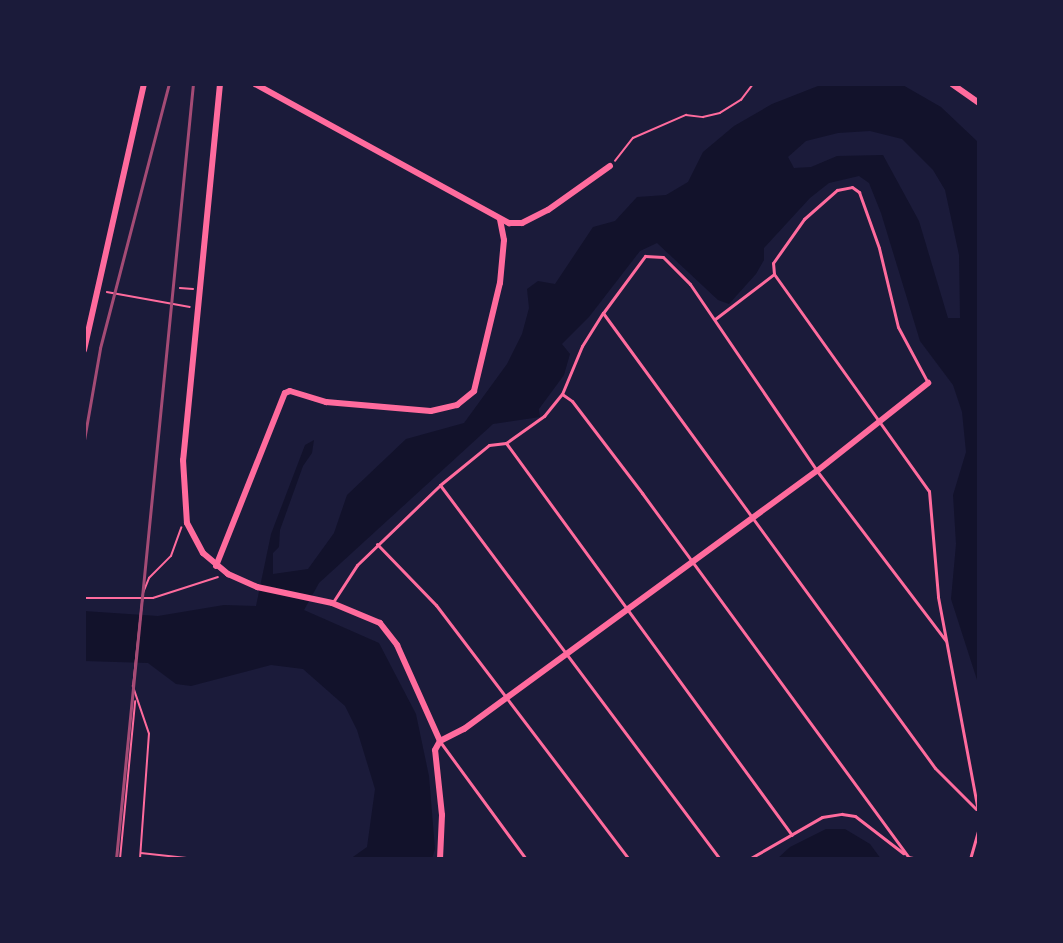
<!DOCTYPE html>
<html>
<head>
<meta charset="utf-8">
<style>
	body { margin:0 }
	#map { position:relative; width:1063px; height:943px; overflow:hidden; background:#1b1b3a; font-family:Mulish,sans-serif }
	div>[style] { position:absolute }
	.water>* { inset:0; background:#12122b }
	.path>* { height:1.5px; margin:-0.75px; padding:0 0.75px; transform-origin:0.75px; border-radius:0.75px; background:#ff6b9d }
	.service>* { height:3px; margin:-1.5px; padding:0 1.5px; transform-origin:1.5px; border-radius:1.5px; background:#ff6b9d }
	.minor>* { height:6px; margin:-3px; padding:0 3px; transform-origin:3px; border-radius:3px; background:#ff6b9d }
	.rail>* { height:3px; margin:-1.5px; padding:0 1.5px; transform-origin:1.5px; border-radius:1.5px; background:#a44b75 }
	span { translate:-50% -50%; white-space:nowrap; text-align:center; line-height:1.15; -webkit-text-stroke:4.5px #1b1b3a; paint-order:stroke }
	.frame { position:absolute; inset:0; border:86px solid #1b1b3a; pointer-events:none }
</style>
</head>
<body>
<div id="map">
	<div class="water">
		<i style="clip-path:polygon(evenodd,823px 84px,901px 84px,941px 107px,979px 143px,979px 734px,978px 683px,951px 599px,956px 544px,953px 495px,966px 452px,962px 412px,953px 385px,920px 341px,881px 213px,869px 183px,859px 176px,829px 183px,810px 198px,764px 248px,764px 260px,756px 274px,729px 304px,718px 300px,657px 243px,640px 251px,589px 317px,562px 344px,570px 354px,564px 375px,539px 409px,540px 417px,493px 424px,319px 583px,304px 610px,379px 643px,416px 714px,429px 776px,435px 849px,432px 859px,350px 859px,367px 847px,375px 789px,357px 730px,345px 706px,303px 669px,271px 665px,191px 686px,176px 684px,148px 663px,84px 661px,84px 611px,158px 616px,224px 605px,256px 606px,271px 534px,305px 445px,314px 440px,312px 453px,303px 466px,280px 530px,279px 547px,273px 553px,273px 574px,308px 569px,334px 533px,347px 495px,406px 439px,464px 423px,507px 364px,522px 334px,529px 308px,527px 289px,538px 281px,555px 284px,593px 227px,615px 221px,637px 197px,666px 195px,688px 182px,703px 152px,734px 126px,772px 104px,823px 84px,870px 131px,902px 139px,933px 170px,945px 190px,959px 255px,960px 318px,948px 318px,919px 221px,883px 155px,837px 156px,811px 167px,794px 168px,788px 157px,806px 141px,838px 133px,870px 131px)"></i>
		<i style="clip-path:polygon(826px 829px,845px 829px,870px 844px,881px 859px,777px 859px,790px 847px)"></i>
	</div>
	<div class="path">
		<i style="left:615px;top:161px;width:29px;rotate:-52deg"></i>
		<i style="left:633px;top:138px;width:58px;rotate:-23.5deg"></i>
		<i style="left:686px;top:115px;width:17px;rotate:7deg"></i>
		<i style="left:703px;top:117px;width:17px;rotate:-13deg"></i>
		<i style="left:720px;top:113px;width:25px;rotate:-32deg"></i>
		<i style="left:741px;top:100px;width:20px;rotate:-53deg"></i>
		<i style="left:180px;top:288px;width:13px;rotate:4deg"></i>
		<i style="left:107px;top:292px;width:84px;rotate:10.2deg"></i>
		<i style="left:84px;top:598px;width:69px"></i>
		<i style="left:153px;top:598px;width:68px;rotate:-17.9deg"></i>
		<i style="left:141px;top:853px;width:55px;rotate:6.2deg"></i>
		<i style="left:120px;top:859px;width:158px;rotate:-84.5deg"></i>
		<i style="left:140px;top:859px;width:125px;rotate:-85.9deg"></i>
		<i style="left:149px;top:734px;width:50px;rotate:-108.8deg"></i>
		<i style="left:133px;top:687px;width:95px;rotate:-83.9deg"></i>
		<i style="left:143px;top:593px;width:16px;rotate:-68deg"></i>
		<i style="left:149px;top:578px;width:31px;rotate:-45deg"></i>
		<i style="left:171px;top:556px;width:30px;rotate:-70deg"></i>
	</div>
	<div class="service">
		<i style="left:774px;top:274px;width:267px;rotate:54.5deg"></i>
		<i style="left:929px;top:491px;width:106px;rotate:85.1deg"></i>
		<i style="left:938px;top:597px;width:224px;rotate:79.4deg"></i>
		<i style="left:603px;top:313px;width:563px;rotate:53.88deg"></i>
		<i style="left:935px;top:768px;width:58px;rotate:45deg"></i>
		<i style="left:715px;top:319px;width:74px;rotate:-37.3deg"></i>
		<i style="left:774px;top:274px;width:11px;rotate:-95deg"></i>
		<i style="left:773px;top:263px;width:54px;rotate:-54.8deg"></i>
		<i style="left:804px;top:219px;width:44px;rotate:-41.3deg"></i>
		<i style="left:837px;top:190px;width:15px;rotate:-11deg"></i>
		<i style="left:852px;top:187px;width:9px;rotate:36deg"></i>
		<i style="left:859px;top:192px;width:59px;rotate:70.3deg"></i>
		<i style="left:879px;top:248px;width:81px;rotate:76.5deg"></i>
		<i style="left:898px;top:327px;width:64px;rotate:61.8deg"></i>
		<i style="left:562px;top:394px;width:12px;rotate:35deg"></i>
		<i style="left:572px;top:401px;width:116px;rotate:52.7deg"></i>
		<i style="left:642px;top:493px;width:451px;rotate:53.8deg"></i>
		<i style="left:506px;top:443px;width:485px;rotate:53.9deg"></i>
		<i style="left:440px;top:485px;width:467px;rotate:53.2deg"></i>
		<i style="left:377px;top:544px;width:85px;rotate:46deg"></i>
		<i style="left:436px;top:605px;width:319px;rotate:52.8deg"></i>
		<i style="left:333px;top:602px;width:44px;rotate:-57deg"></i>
		<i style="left:357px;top:565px;width:115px;rotate:-43.9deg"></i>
		<i style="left:440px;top:485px;width:63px;rotate:-39.2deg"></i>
		<i style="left:489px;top:445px;width:17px;rotate:-7deg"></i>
		<i style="left:506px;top:443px;width:47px;rotate:-35.4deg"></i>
		<i style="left:544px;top:416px;width:28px;rotate:-51deg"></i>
		<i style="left:562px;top:394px;width:52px;rotate:-67.4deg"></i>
		<i style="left:582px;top:346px;width:39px;rotate:-58deg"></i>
		<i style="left:603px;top:313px;width:71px;rotate:-53.6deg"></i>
		<i style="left:645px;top:256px;width:18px;rotate:3deg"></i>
		<i style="left:663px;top:257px;width:38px;rotate:45deg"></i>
		<i style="left:690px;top:284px;width:226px;rotate:55.8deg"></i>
		<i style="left:817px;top:471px;width:213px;rotate:52.8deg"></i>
		<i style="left:441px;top:743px;width:144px;rotate:53.8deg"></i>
		<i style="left:908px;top:857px;width:10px;rotate:11deg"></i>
		<i style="left:749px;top:859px;width:84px;rotate:-29.9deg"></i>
		<i style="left:822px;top:817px;width:20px;rotate:-9deg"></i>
		<i style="left:842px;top:814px;width:13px;rotate:9deg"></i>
		<i style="left:855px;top:816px;width:61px;rotate:37.6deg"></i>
		<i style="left:970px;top:859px;width:32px;rotate:-74deg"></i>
	</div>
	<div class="minor">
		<i style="left:220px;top:84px;width:378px;rotate:95.6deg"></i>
		<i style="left:183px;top:460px;width:63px;rotate:86.4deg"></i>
		<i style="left:187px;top:523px;width:34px;rotate:62deg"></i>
		<i style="left:203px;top:553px;width:33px;rotate:40deg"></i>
		<i style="left:228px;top:574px;width:32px;rotate:24deg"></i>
		<i style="left:257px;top:587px;width:77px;rotate:12deg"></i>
		<i style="left:332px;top:603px;width:52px;rotate:22.6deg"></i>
		<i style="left:380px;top:623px;width:28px;rotate:52deg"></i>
		<i style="left:397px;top:645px;width:105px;rotate:65.9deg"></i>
		<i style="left:255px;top:84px;width:290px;rotate:28.7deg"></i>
		<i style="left:509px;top:223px;width:13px"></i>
		<i style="left:522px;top:223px;width:29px;rotate:-27deg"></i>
		<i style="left:548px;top:210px;width:76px;rotate:-35.4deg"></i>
		<i style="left:952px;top:84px;width:33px;rotate:35deg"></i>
		<i style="left:84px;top:350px;width:273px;rotate:-77.3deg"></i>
		<i style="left:216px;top:566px;width:186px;rotate:-68.3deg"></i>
		<i style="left:285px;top:393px;width:5px;rotate:-22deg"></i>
		<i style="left:290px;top:391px;width:38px;rotate:17deg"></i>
		<i style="left:326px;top:402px;width:105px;rotate:4.9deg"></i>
		<i style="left:431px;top:411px;width:27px;rotate:-13deg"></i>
		<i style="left:457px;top:405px;width:22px;rotate:-39deg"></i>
		<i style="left:474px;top:391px;width:111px;rotate:-76.5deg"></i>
		<i style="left:500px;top:283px;width:43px;rotate:-84.7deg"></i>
		<i style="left:504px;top:240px;width:21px;rotate:-101deg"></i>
		<i style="left:440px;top:859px;width:44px;rotate:-87.4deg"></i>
		<i style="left:442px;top:815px;width:65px;rotate:-96.1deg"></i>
		<i style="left:435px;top:750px;width:10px;rotate:-61deg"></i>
		<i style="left:440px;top:741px;width:27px;rotate:-27deg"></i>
		<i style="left:464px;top:729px;width:437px;rotate:-36.2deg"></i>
		<i style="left:817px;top:471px;width:142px;rotate:-38.4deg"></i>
	</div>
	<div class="rail">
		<i style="left:84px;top:440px;width:93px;rotate:-80.1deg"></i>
		<i style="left:100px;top:348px;width:273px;rotate:-75.4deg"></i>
		<i style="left:116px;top:859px;width:779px;rotate:-84.33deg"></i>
	</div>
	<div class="frame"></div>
</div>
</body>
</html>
